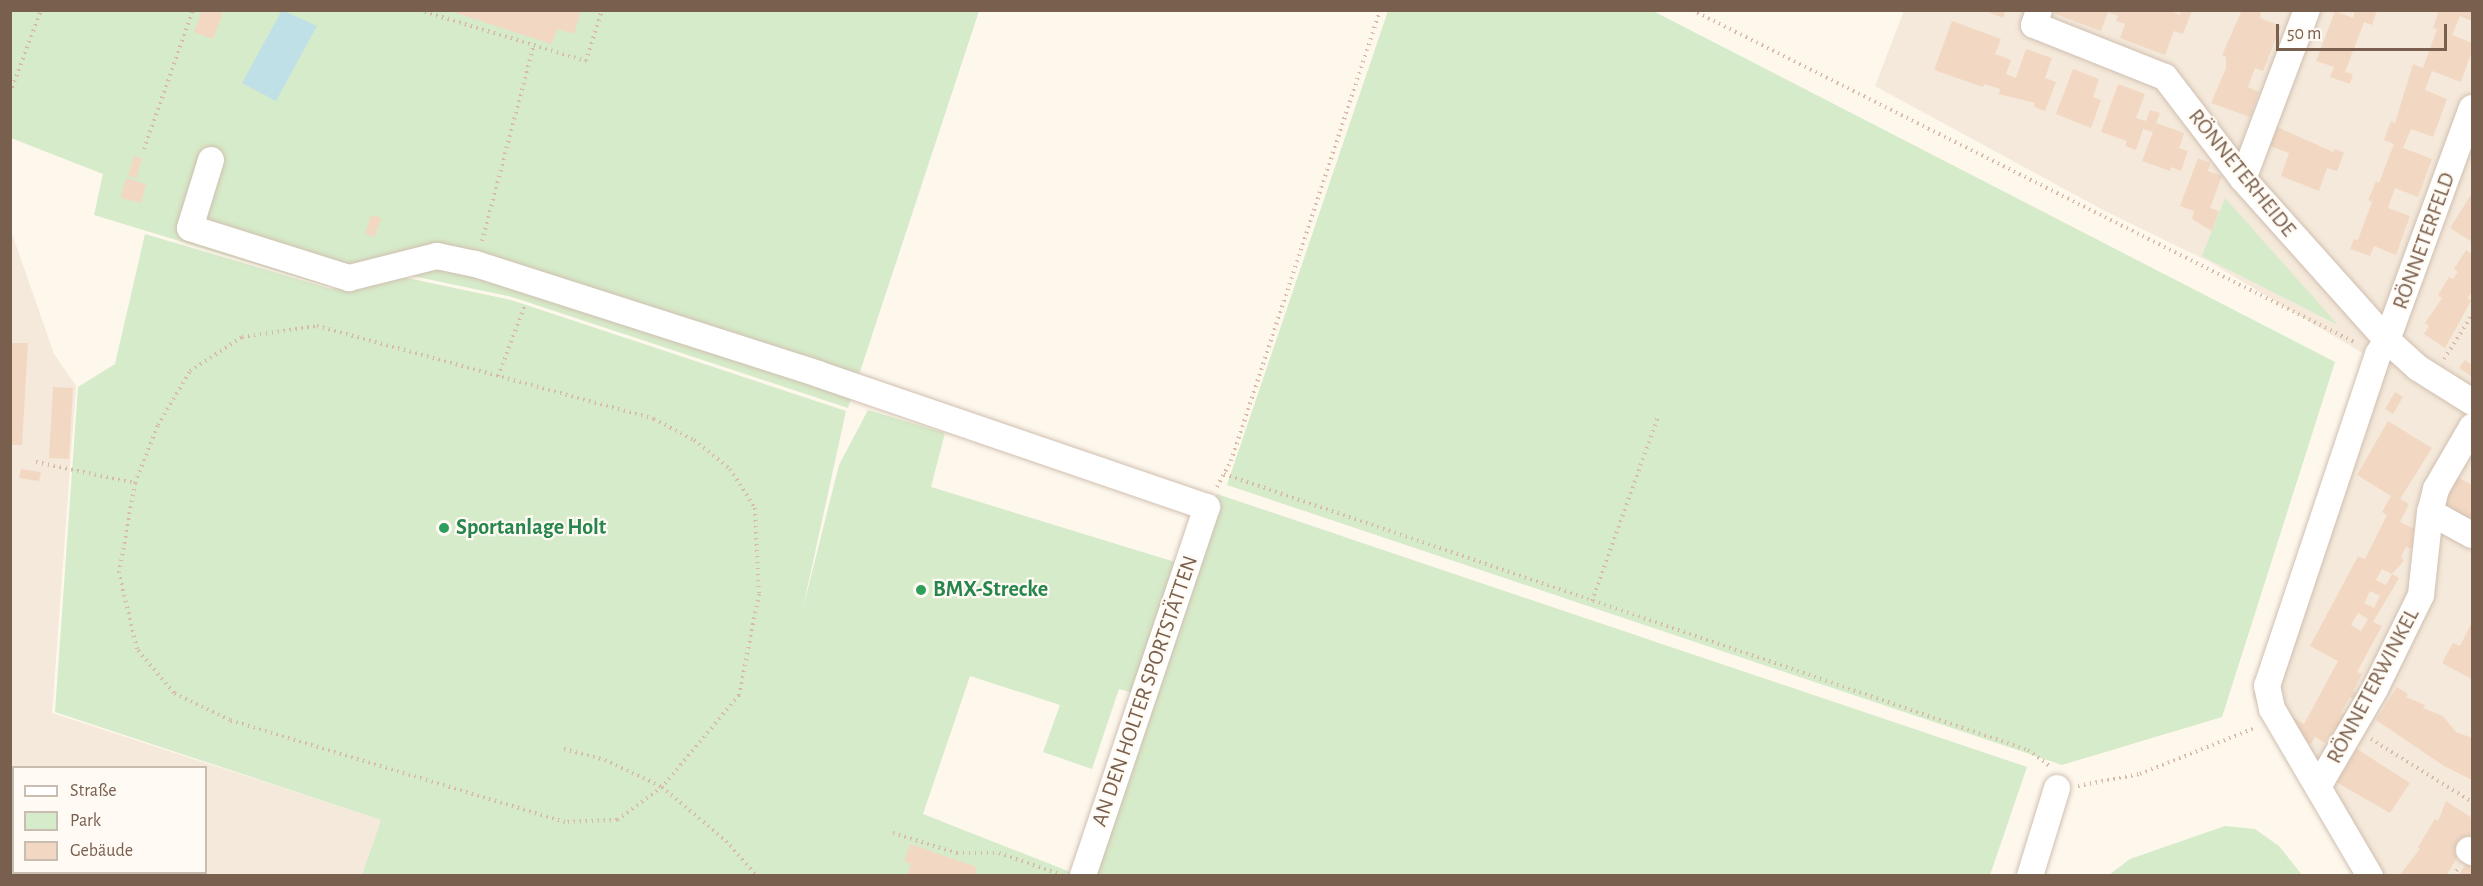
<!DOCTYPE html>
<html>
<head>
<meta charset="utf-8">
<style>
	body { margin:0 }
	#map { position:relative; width:2483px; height:886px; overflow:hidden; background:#fdf7ec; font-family:"Alegreya Sans",sans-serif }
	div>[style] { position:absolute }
	.residential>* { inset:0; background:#f4e9da }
	.green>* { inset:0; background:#d6ebc9 }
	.water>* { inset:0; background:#bfe0e7 }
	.building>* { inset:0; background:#f2d8c3 }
	.path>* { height:4px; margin-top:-2px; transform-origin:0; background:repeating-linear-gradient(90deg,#d8bba6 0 1.5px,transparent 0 6px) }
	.roads { filter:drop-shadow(0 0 2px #d0bfb0) drop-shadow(0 0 2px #d0bfb0) }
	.minor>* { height:26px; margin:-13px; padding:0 13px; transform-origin:13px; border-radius:13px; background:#fff }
	.dots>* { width:16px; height:16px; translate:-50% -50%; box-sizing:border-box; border:3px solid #fffaf3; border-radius:50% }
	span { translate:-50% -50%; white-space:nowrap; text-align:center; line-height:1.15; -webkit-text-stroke:4.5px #fffaf3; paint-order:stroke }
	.street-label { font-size:22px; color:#795f4e }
	.leisure-label { font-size:22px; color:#27864d; font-weight:700 }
	.left { translate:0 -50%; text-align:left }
	.frame { position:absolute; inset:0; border:12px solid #795f4e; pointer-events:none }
	.legend { position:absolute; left:12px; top:766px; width:195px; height:108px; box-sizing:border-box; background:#fffaf3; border:2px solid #c9bcb1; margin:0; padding:8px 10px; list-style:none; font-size:18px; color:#795f4e }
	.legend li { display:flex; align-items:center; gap:12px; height:30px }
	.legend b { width:30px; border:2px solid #c9bcb1 }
	.scale { position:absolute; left:2276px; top:24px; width:171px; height:27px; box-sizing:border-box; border:3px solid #795f4e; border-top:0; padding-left:8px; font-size:18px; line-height:21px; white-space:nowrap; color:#795f4e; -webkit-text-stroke:4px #fffaf3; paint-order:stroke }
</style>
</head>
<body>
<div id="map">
	<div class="residential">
		<i style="clip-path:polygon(1904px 11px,2472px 11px,2472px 875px,2360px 875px,2252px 696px,2369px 357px,2208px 261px,2105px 211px,1875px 86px)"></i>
		<i style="clip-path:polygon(10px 228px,54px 354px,76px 386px,52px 713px,381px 820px,362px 875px,56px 873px,206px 872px,206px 768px,14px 768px,13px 861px,11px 860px)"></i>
	</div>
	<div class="green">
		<i style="clip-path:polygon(10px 11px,979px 11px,848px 408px,512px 297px,394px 272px,327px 286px,94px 215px,103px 174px,11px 138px)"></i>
		<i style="clip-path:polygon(1388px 11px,1653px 11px,2335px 362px,2222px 717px,2062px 765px,1227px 485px)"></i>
		<i style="clip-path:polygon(2225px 198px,2338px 325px,2202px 256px)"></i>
		<i style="clip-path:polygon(145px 234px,331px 289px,398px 276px,511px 300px,846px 411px,802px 612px,839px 465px,868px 410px,945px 433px,931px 487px,1175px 562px,1133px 693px,1119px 689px,1092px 769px,1043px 752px,1060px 705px,970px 676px,923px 814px,1078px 875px,362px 875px,381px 820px,55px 712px,78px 387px,115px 364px)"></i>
		<i style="clip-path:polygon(1217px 494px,2027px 767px,1990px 875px,1087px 876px)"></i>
		<i style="clip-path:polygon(2225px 826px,2255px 829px,2279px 846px,2302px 875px,2109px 875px,2130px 859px)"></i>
	</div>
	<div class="water">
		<i style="clip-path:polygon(282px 10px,317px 26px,276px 101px,242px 83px)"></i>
	</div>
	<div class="building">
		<i style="clip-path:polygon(202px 10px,223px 13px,213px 39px,194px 32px)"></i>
		<i style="clip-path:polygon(447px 10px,581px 10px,574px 34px,558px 29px,551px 44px)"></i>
		<i style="clip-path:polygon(1983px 10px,2006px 10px,2003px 18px)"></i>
		<i style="clip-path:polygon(2056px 10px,2169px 10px,2180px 15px,2181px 10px,2192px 11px,2183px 34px,2174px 31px,2165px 55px,2120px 38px,2125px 24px,2116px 21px,2118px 16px,2108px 12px,2101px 31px,2055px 14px)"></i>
		<i style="clip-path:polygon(2242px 10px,2261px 10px,2260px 18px,2281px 26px,2263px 71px,2255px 68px,2248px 87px,2259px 92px,2250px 117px,2211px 103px,2226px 68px,2226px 57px,2222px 55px)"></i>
		<i style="clip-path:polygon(2355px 10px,2377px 10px,2372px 25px,2364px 22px,2345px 72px,2353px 74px,2350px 84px,2330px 77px,2334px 67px,2316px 61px,2335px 11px,2353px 18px)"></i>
		<i style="clip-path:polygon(2439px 10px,2472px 10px,2472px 21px,2460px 16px,2452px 35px,2472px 43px,2472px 51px,2461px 82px,2432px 71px,2425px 90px,2447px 99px,2433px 137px,2411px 129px,2403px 148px,2432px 159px,2418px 197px,2395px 188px,2388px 208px,2410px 216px,2396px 255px,2374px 246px,2370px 256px,2350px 249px,2354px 239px,2358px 240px,2372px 202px,2368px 200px,2372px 191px,2376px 181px,2379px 183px,2394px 144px,2384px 140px,2391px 121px,2395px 123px,2413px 64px,2423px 68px,2437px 29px,2433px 28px)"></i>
		<i style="clip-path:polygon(1952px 21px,2001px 39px,1995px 54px,2011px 60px,2006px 74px,2016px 78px,2026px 49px,2052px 58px,2045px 78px,2056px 82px,2045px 111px,2034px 107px,2035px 103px,1999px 94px,2000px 89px,1984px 84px,1983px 87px,1934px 70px)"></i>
		<i style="clip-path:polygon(2073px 69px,2099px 79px,2093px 97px,2101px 100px,2091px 128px,2056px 114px)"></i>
		<i style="clip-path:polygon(2118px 84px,2145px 94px,2136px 118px,2146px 121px,2150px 110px,2160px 113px,2156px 123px,2184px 133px,2179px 148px,2188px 151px,2181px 171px,2171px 167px,2170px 171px,2142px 161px,2153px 132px,2143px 129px,2136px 150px,2125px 146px,2127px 141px,2101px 132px)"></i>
		<i style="clip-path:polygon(2277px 127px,2333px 152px,2335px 149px,2344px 153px,2337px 171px,2327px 168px,2319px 191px,2281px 176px,2289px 153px,2270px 146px)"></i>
		<i style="clip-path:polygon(134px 156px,142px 158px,136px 178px,128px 176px)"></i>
		<i style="clip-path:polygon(2198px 158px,2210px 163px,2208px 171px,2222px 176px,2210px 208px,2219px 211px,2212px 231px,2192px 219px,2194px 211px,2180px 206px)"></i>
		<i style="clip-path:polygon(126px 178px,146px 184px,141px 203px,121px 198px)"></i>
		<i style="clip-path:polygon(2472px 193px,2472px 242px,2450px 228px)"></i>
		<i style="clip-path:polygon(371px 215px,381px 218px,375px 237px,365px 234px)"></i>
		<i style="clip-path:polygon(2466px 250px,2472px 254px,2472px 290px,2468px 298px,2471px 301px,2445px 348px,2424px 334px,2429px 326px,2425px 323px,2442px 298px,2438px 295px,2449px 277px,2453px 279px,2458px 272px,2454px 269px)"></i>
		<i style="clip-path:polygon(10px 343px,28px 343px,22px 445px,10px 445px)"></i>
		<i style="clip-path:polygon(2465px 360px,2472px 365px,2472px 377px,2459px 368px)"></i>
		<i style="clip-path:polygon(53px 387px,73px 388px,69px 459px,49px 458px)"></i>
		<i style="clip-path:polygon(2395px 392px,2403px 397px,2393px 414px,2385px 409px)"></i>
		<i style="clip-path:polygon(evenodd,2388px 421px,2432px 448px,2400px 499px,2409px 504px,2400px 522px,2415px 529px,2412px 537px,2415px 541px,2411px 548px,2406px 547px,2401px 557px,2404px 561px,2392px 574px,2399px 578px,2373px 622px,2382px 626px,2357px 672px,2362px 674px,2353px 692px,2365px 691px,2359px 702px,2350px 697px,2340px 714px,2349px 711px,2325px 743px,2315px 737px,2311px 744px,2288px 729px,2294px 718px,2304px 724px,2338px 661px,2310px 646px,2358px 556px,2365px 559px,2387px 515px,2382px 512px,2391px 496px,2357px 475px,2388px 421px,2382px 569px,2392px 574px,2386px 585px,2376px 580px,2382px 569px,2388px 421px,2370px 591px,2380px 596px,2374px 608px,2364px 603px,2370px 591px,2388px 421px,2358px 613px,2368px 619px,2361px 631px,2351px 625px,2358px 613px)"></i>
		<i style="clip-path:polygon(21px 469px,41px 472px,39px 481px,19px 478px)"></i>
		<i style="clip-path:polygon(2456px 476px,2472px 485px,2472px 525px,2470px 519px,2446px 509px,2441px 503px)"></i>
		<i style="clip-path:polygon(2472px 622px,2472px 679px,2442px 663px,2453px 643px,2460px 646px)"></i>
		<i style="clip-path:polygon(2397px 687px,2408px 694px,2406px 697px,2425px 705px,2423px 708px,2443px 716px,2456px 732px,2472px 738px,2472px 780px,2444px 766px,2376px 720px)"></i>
		<i style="clip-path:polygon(2357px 749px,2410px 783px,2390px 813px,2336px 782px)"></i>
		<i style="clip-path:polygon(2446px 801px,2472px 818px,2472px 833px,2446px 876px,2399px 876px,2420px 849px,2418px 847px,2435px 819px,2438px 821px)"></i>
		<i style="clip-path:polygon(910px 844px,977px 867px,974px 876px,907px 876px,911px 864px,904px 861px)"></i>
		<i style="clip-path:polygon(2468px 861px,2472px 864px,2472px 876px,2458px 876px)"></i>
	</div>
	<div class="path">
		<i style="left:419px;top:10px;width:175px;rotate:17deg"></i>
		<i style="left:586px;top:61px;width:53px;rotate:-72.6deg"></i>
		<i style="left:1692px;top:10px;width:743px;rotate:26.63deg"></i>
		<i style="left:10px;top:93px;width:89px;rotate:-69.5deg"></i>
		<i style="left:144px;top:149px;width:147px;rotate:-70.6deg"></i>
		<i style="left:482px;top:241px;width:200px;rotate:-75.2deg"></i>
		<i style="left:317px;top:326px;width:350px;rotate:15.4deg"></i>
		<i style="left:654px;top:419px;width:45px;rotate:27.7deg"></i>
		<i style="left:694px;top:440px;width:46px;rotate:38.9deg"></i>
		<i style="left:730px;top:469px;width:46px;rotate:57.3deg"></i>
		<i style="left:755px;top:508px;width:86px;rotate:87.3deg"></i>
		<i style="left:759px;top:594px;width:103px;rotate:101.2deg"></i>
		<i style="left:739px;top:695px;width:120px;rotate:129.9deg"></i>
		<i style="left:662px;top:787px;width:56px;rotate:143.7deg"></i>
		<i style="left:617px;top:820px;width:52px;rotate:177.8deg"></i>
		<i style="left:565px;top:822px;width:350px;rotate:-163.1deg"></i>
		<i style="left:230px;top:720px;width:62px;rotate:-154.3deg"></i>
		<i style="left:174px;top:693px;width:57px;rotate:-130.1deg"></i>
		<i style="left:137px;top:649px;width:78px;rotate:-103.3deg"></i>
		<i style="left:119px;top:573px;width:91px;rotate:-79.9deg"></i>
		<i style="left:135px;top:483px;width:62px;rotate:-68.4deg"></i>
		<i style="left:158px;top:425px;width:63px;rotate:-59.3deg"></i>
		<i style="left:190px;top:371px;width:62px;rotate:-33.2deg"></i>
		<i style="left:242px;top:337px;width:76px;rotate:-8.3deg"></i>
		<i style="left:2444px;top:359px;width:52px;rotate:-57.5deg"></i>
		<i style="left:498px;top:376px;width:76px;rotate:-69.2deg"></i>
		<i style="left:36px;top:462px;width:101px;rotate:12deg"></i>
		<i style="left:1224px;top:474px;width:850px;rotate:18.95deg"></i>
		<i style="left:2028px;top:750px;width:29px;rotate:36deg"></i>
		<i style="left:1217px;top:487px;width:30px;rotate:-62deg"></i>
		<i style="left:1231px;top:461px;width:475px;rotate:-71.7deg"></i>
		<i style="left:1592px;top:601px;width:195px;rotate:-70.3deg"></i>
		<i style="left:2371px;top:739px;width:119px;rotate:32deg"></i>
		<i style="left:564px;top:749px;width:42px;rotate:15deg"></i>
		<i style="left:605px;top:760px;width:63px;rotate:25.3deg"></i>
		<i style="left:662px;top:787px;width:84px;rotate:40.2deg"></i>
		<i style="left:726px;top:841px;width:47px;rotate:48.5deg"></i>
		<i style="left:2078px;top:786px;width:63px;rotate:-11deg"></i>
		<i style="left:2140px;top:774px;width:124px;rotate:-21.8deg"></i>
		<i style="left:893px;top:833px;width:67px;rotate:17.4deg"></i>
		<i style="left:957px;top:853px;width:42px"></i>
		<i style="left:999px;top:853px;width:67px;rotate:19.2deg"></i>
		<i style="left:2453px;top:876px;width:9px;rotate:-58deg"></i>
	</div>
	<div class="roads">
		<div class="minor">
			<i style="left:2039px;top:10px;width:16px;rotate:108deg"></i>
			<i style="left:2034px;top:25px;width:141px;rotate:21.7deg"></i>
			<i style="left:2165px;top:77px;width:128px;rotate:52.6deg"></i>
			<i style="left:2243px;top:179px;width:216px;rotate:48.2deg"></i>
			<i style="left:2387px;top:340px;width:42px;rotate:42.1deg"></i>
			<i style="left:2418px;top:368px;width:64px;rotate:32.2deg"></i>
			<i style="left:211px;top:160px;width:71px;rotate:107.2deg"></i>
			<i style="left:190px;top:228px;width:167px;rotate:17.5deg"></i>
			<i style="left:349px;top:278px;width:91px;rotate:-14deg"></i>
			<i style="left:437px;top:256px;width:40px;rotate:12deg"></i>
			<i style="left:476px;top:264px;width:359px;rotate:17.8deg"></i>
			<i style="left:818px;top:374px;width:411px;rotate:18.9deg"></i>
			<i style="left:1207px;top:507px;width:389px;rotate:108.6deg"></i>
			<i style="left:2243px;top:179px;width:181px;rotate:-69.3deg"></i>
			<i style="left:2430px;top:512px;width:48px;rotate:28.7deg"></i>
			<i style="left:2318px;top:787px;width:113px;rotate:-59.8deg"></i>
			<i style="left:2375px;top:689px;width:105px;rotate:-63.9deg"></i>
			<i style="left:2421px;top:595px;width:83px;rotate:-83.8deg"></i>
			<i style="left:2430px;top:512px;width:24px;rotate:-75deg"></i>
			<i style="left:2436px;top:489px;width:72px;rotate:-59.9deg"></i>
			<i style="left:2469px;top:850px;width:4px;rotate:34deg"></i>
			<i style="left:2030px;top:876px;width:92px;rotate:-72.9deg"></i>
			<i style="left:2370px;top:876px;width:194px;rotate:-120.4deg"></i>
			<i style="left:2272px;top:709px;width:24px;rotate:-102deg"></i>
			<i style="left:2267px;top:686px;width:350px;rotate:-71.5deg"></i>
			<i style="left:2378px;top:354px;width:17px;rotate:-57deg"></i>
			<i style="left:2387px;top:340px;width:247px;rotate:-69.9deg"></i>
		</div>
	</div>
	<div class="dots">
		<i style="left:444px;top:528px;background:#2e9e5b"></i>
		<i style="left:921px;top:590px;background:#2e9e5b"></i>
	</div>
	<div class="street-label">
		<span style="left:2242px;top:173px;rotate:51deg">RÖNNETERHEIDE</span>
		<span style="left:2424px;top:241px;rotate:-70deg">RÖNNETERFELD</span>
		<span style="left:2373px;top:686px;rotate:-62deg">RÖNNETERWINKEL</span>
		<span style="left:1145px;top:691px;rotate:-71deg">AN DEN HOLTER SPORTSTÄTTEN</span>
	</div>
	<div class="leisure-label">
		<span class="left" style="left:456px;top:528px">Sportanlage Holt</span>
		<span class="left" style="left:933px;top:590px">BMX-Strecke</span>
	</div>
	<div class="frame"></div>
	<ul class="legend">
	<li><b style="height:8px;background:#fff"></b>Straße</li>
	<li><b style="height:16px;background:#d6ebc9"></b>Park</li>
	<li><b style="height:16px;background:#f2d8c3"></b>Gebäude</li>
	</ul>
	<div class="scale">50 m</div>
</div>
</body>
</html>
